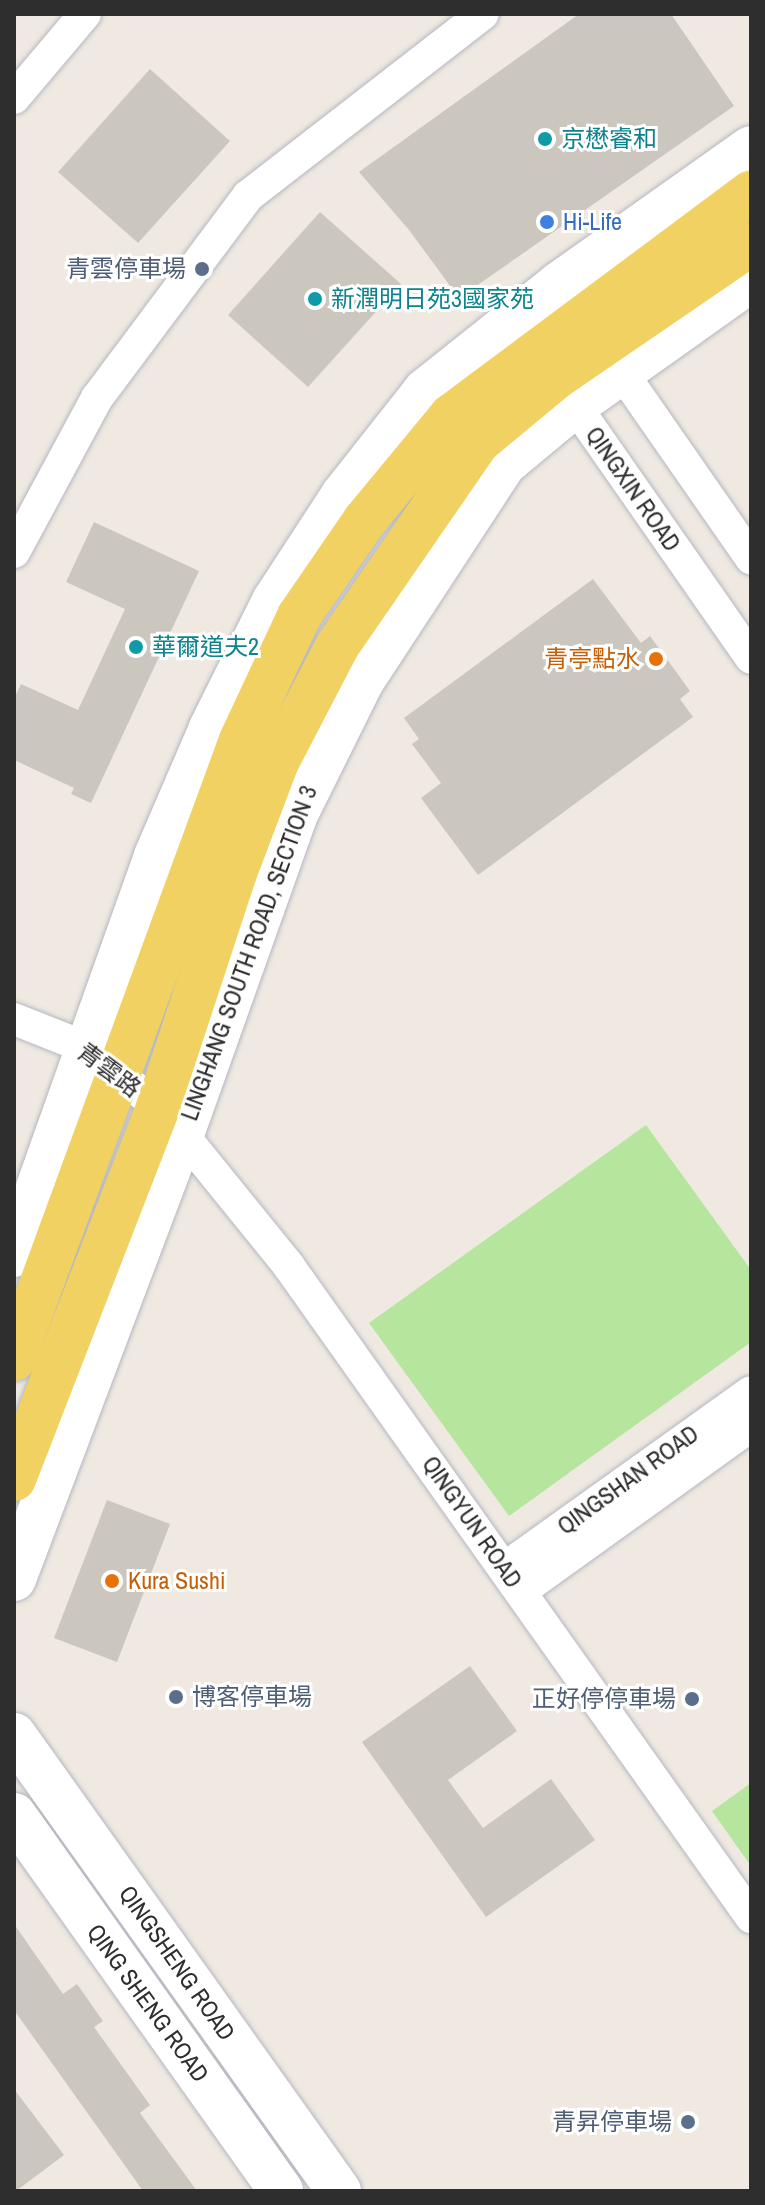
<!DOCTYPE html>
<html>
<head>
<meta charset="utf-8">
<style>
	body { margin:0 }
	#map { position:relative; width:765px; height:2205px; overflow:hidden; background:#efe9e1; font-family:"Archivo Narrow","Noto Sans TC",sans-serif }
	div>[style] { position:absolute }
	.green>* { inset:0; background:#b6e59e }
	.building>* { inset:0; background:#cbc7bf }
	.roads { filter:drop-shadow(0 0 2px #b4b7c1) drop-shadow(0 0 2px #b4b7c1) }
	.street>* { height:32px; margin:-16px; padding:0 16px; transform-origin:16px; border-radius:16px; background:#fff }
	.secondary>* { height:44px; margin:-22px; padding:0 22px; transform-origin:22px; border-radius:22px; background:#fff }
	.primary>* { height:44px; margin:-22px; padding:0 22px; transform-origin:22px; border-radius:22px; background:#f2d163 }
	.dots>* { width:22px; height:22px; translate:-50% -50%; box-sizing:border-box; border:4px solid #fff; border-radius:50% }
	span { translate:-50% -50%; white-space:nowrap; text-align:center; line-height:1.15; -webkit-text-stroke:6px #fff; paint-order:stroke }
	.culture-label { font-size:24px; color:#0d838f }
	.left { translate:0 -50%; text-align:left }
	.shop-label { font-size:24px; color:#366cbe }
	.service-label { font-size:24px; color:#4e5e75 }
	.right { translate:-100% -50%; text-align:right }
	.street-label { font-size:24px; color:#2e2e2e }
	.food-label { font-size:24px; color:#c56008 }
	.frame { position:absolute; inset:0; border:16px solid #2e2e2e; pointer-events:none }
</style>
</head>
<body>
<div id="map">
	<div class="green">
		<i style="clip-path:polygon(646px 1125px,751px 1270px,751px 1342px,509px 1516px,369px 1323px)"></i>
		<i style="clip-path:polygon(751px 1783px,751px 1866px,712px 1811px)"></i>
	</div>
	<div class="building">
		<i style="clip-path:polygon(579px 14px,671px 14px,734px 106px,459px 298px,409px 230px,359px 172px)"></i>
		<i style="clip-path:polygon(150px 69px,230px 141px,138px 243px,58px 172px)"></i>
		<i style="clip-path:polygon(320px 212px,401px 284px,308px 387px,228px 315px)"></i>
		<i style="clip-path:polygon(94px 522px,199px 571px,91px 803px,71px 794px,74px 788px,14px 760px,14px 699px,21px 684px,78px 710px,125px 609px,66px 582px)"></i>
		<i style="clip-path:polygon(593px 579px,641px 643px,650px 636px,690px 691px,680px 699px,693px 717px,478px 875px,421px 798px,441px 783px,412px 744px,419px 739px,404px 718px)"></i>
		<i style="clip-path:polygon(107px 1500px,170px 1524px,117px 1662px,54px 1638px)"></i>
		<i style="clip-path:polygon(470px 1666px,517px 1731px,448px 1780px,483px 1828px,551px 1779px,595px 1840px,486px 1917px,362px 1742px)"></i>
		<i style="clip-path:polygon(14px 1924px,63px 1994px,77px 1984px,103px 2021px,94px 2027px,150px 2105px,140px 2113px,197px 2191px,143px 2191px,14px 2010px)"></i>
		<i style="clip-path:polygon(14px 2089px,64px 2155px,16px 2191px,14px 2191px)"></i>
	</div>
	<div class="roads">
		<div class="street">
			<i style="left:14px;top:98px;width:110px;rotate:-49.8deg"></i>
			<i style="left:609px;top:354px;width:249px;rotate:55.2deg"></i>
			<i style="left:562px;top:387px;width:330px;rotate:55.1deg"></i>
			<i style="left:14px;top:552px;width:175px;rotate:-61.7deg"></i>
			<i style="left:97px;top:398px;width:252px;rotate:-53.2deg"></i>
			<i style="left:248px;top:196px;width:297px;rotate:-37.8deg"></i>
			<i style="left:14px;top:1019px;width:79px;rotate:21.7deg"></i>
			<i style="left:87px;top:1048px;width:92px;rotate:39.7deg"></i>
			<i style="left:182px;top:1134px;width:169px;rotate:51deg"></i>
			<i style="left:288px;top:1265px;width:800px;rotate:54.62deg"></i>
			<i style="left:505px;top:1568px;width:302px;rotate:-35.6deg"></i>
			<i style="left:521px;top:1591px;width:283px;rotate:-35.7deg"></i>
		</div>
		<div class="secondary">
			<i style="left:14px;top:1255px;width:424px;rotate:-70.4deg"></i>
			<i style="left:156px;top:856px;width:139px;rotate:-66.7deg"></i>
			<i style="left:211px;top:728px;width:142px;rotate:-63.6deg"></i>
			<i style="left:274px;top:601px;width:126px;rotate:-56.9deg"></i>
			<i style="left:343px;top:495px;width:132px;rotate:-51.7deg"></i>
			<i style="left:425px;top:391px;width:171px;rotate:-38.6deg"></i>
			<i style="left:559px;top:284px;width:235px;rotate:-35.3deg"></i>
			<i style="left:14px;top:1579px;width:476px;rotate:-69.3deg"></i>
			<i style="left:182px;top:1134px;width:337px;rotate:-70.4deg"></i>
			<i style="left:295px;top:816px;width:151px;rotate:-63.6deg"></i>
			<i style="left:362px;top:681px;width:259px;rotate:-56.8deg"></i>
			<i style="left:504px;top:464px;width:92px;rotate:-39.7deg"></i>
			<i style="left:575px;top:405px;width:216px;rotate:-35.4deg"></i>
			<i style="left:14px;top:1735px;width:560px;rotate:54.52deg"></i>
			<i style="left:14px;top:1815px;width:461px;rotate:54.6deg"></i>
		</div>
		<div class="primary">
			<i style="left:14px;top:1359px;width:659px;rotate:-69.86deg"></i>
			<i style="left:241px;top:740px;width:137px;rotate:-64.9deg"></i>
			<i style="left:299px;top:616px;width:116px;rotate:-55.5deg"></i>
			<i style="left:365px;top:520px;width:135px;rotate:-50.4deg"></i>
			<i style="left:451px;top:416px;width:374px;rotate:-36.7deg"></i>
			<i style="left:14px;top:1479px;width:399px;rotate:-68.8deg"></i>
			<i style="left:158px;top:1107px;width:246px;rotate:-71.8deg"></i>
			<i style="left:235px;top:873px;width:119px;rotate:-69.3deg"></i>
			<i style="left:277px;top:762px;width:132px;rotate:-62.5deg"></i>
			<i style="left:338px;top:645px;width:247px;rotate:-55.4deg"></i>
			<i style="left:478px;top:442px;width:100px;rotate:-39.7deg"></i>
			<i style="left:555px;top:378px;width:237px;rotate:-34.4deg"></i>
		</div>
	</div>
	<div class="dots">
		<i style="left:545px;top:139px;background:#0f9aa8"></i>
		<i style="left:547px;top:222px;background:#3f7fe0"></i>
		<i style="left:202px;top:269px;background:#5c6f8a"></i>
		<i style="left:315px;top:299px;background:#0f9aa8"></i>
		<i style="left:136px;top:647px;background:#0f9aa8"></i>
		<i style="left:656px;top:659px;background:#e8710a"></i>
		<i style="left:112px;top:1581px;background:#e8710a"></i>
		<i style="left:176px;top:1697px;background:#5c6f8a"></i>
		<i style="left:692px;top:1699px;background:#5c6f8a"></i>
		<i style="left:688px;top:2122px;background:#5c6f8a"></i>
	</div>
	<div class="culture-label">
		<span class="left" style="left:561px;top:139px">京懋睿和</span>
		<span class="left" style="left:331px;top:299px">新潤明日苑3國家苑</span>
		<span class="left" style="left:152px;top:647px">華爾道夫2</span>
	</div>
	<div class="shop-label">
		<span class="left" style="left:563px;top:222px">Hi-Life</span>
	</div>
	<div class="service-label">
		<span class="right" style="left:186px;top:269px">青雲停車場</span>
		<span class="left" style="left:192px;top:1697px">博客停車場</span>
		<span class="right" style="left:676px;top:1699px">正好停停車場</span>
		<span class="right" style="left:672px;top:2122px">青昇停車場</span>
	</div>
	<div class="street-label">
		<span style="left:633px;top:489px;rotate:55deg">QINGXIN ROAD</span>
		<span style="left:249px;top:953px;rotate:-70deg">LINGHANG SOUTH ROAD, SECTION 3</span>
		<span style="left:109px;top:1070px;rotate:37deg">青雲路</span>
		<span style="left:628px;top:1480px;rotate:-36deg">QINGSHAN ROAD</span>
		<span style="left:472px;top:1522px;rotate:55deg">QINGYUN ROAD</span>
		<span style="left:177px;top:1963px;rotate:55deg">QINGSHENG ROAD</span>
		<span style="left:148px;top:2003px;rotate:54deg">QING SHENG ROAD</span>
	</div>
	<div class="food-label">
		<span class="right" style="left:640px;top:659px">青亭點水</span>
		<span class="left" style="left:128px;top:1581px">Kura Sushi</span>
	</div>
	<div class="frame"></div>
</div>
</body>
</html>
